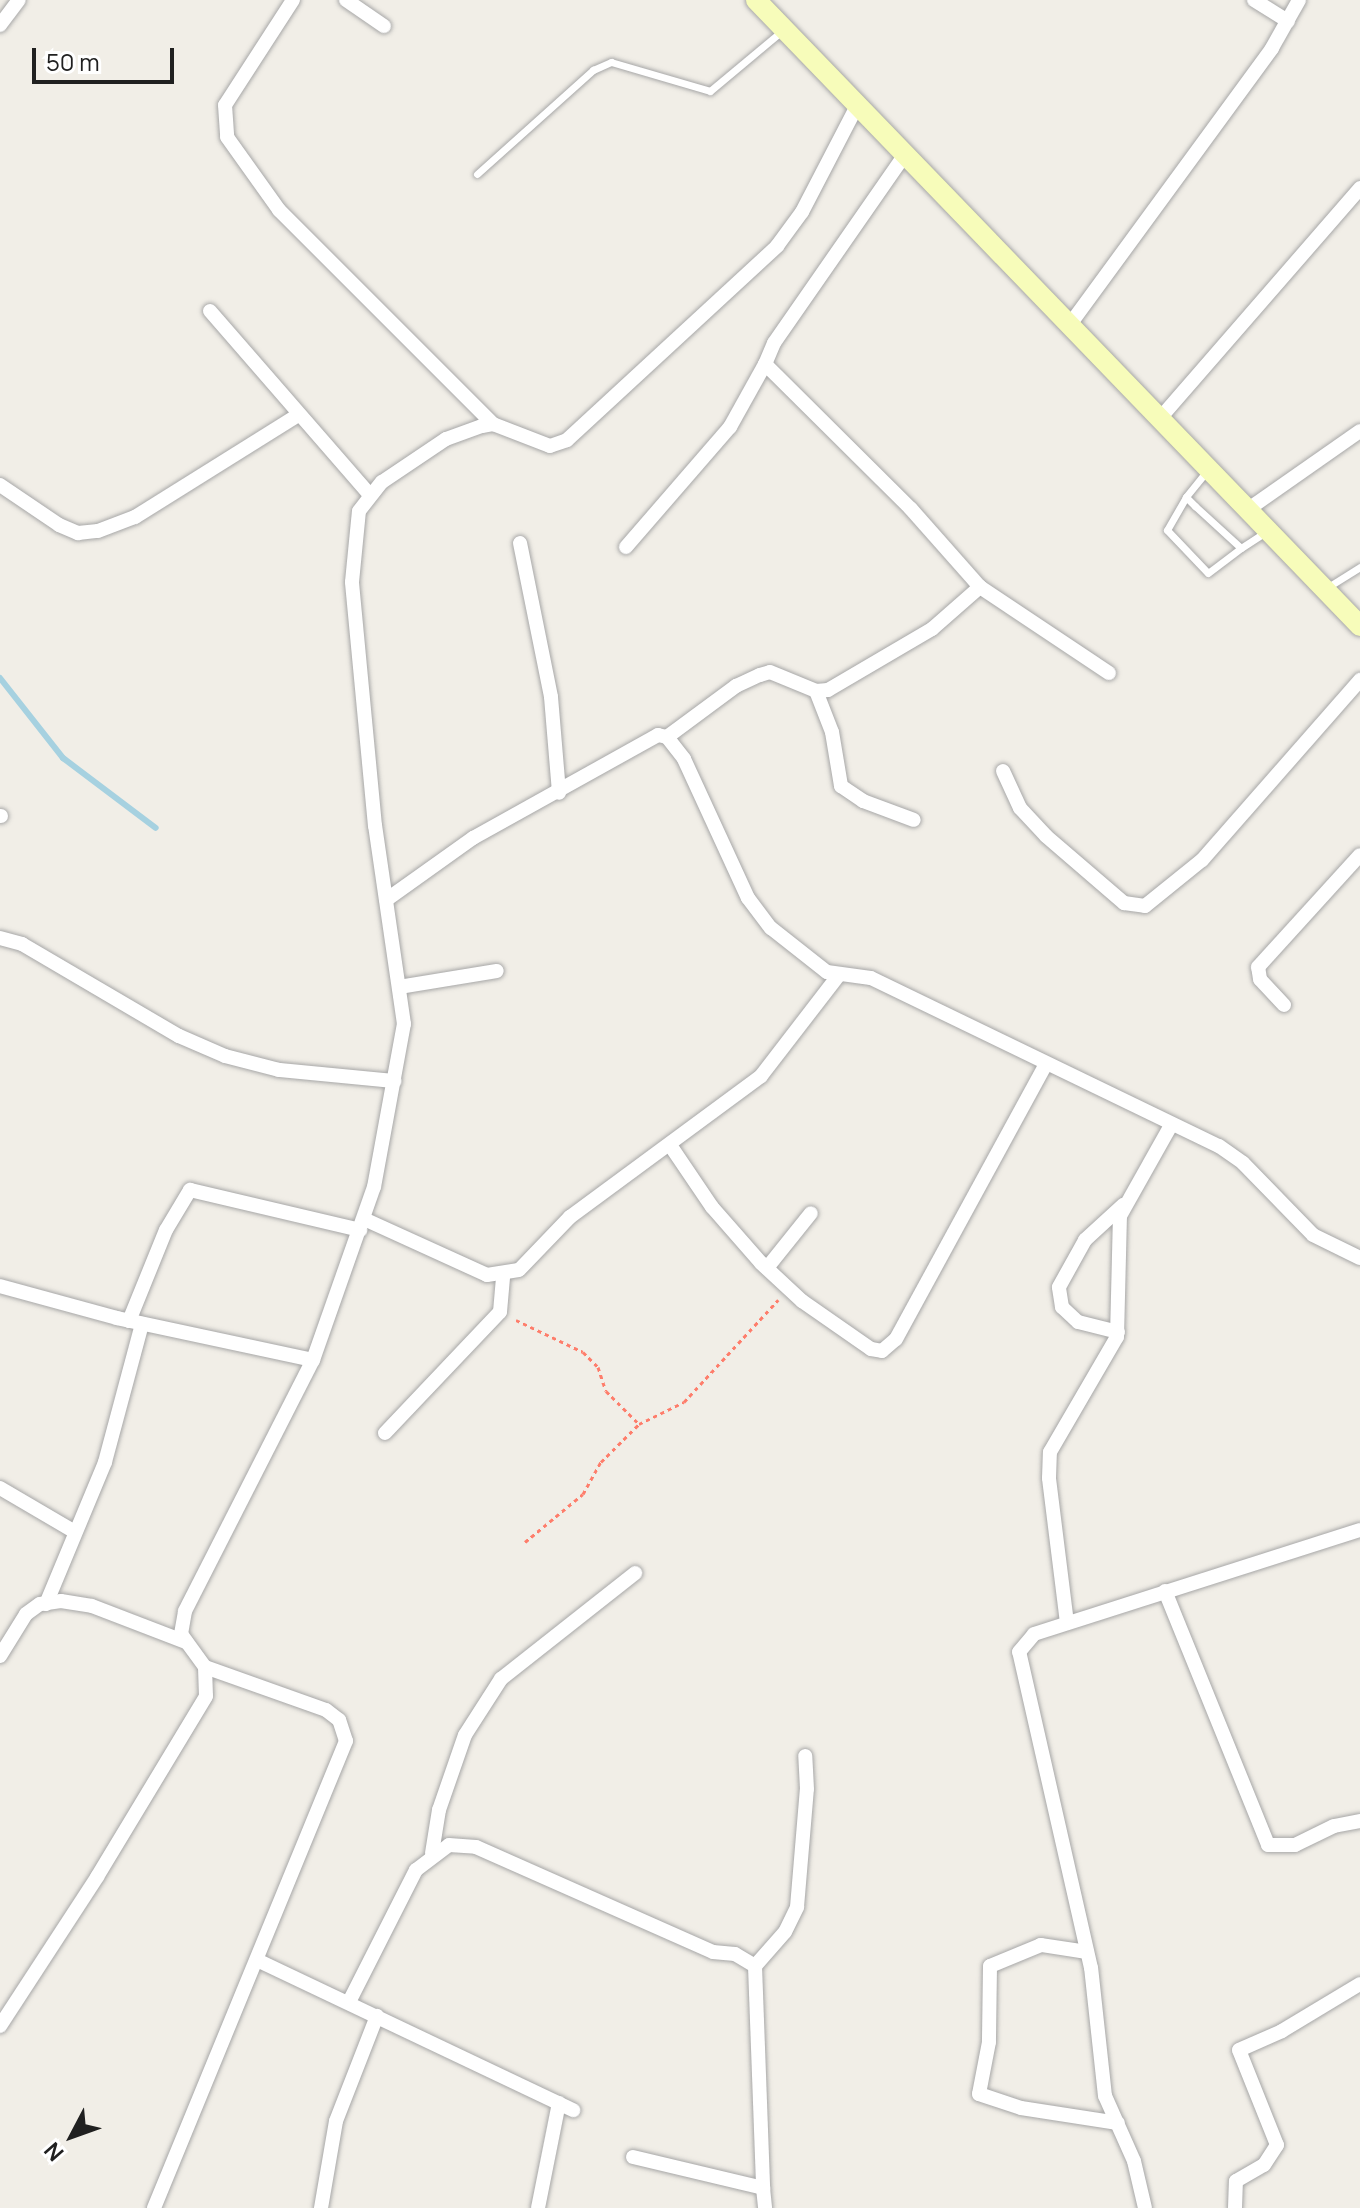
<!DOCTYPE html>
<html>
<head>
<meta charset="utf-8">
<style>
	body { margin:0 }
	#map { position:relative; width:1360px; height:2208px; overflow:hidden; background:#f1eee7; font-family:Manrope,sans-serif }
	div>[style] { position:absolute }
	.stream>* { height:6px; margin:-3px; padding:0 3px; transform-origin:3px; border-radius:3px; background:#a6d1e0 }
	.path>* { height:3px; margin-top:-1.5px; transform-origin:0; background:repeating-linear-gradient(90deg,#fe7d6b 0 4px,transparent 0 8px) }
	.roads { filter:drop-shadow(0 0 2px #a7a7a7) drop-shadow(0 0 2px #a7a7a7) }
	.lane>* { height:7px; margin:-3.5px; padding:0 3.5px; transform-origin:3.5px; border-radius:3.5px; background:#fff }
	.street>* { height:14px; margin:-7px; padding:0 7px; transform-origin:7px; border-radius:7px; background:#fff }
	.secondary>* { height:20px; margin:-10px; padding:0 10px; transform-origin:10px; border-radius:10px; background:#f7fcba }
	span { translate:-50% -50%; white-space:nowrap; text-align:center; line-height:1.15; -webkit-text-stroke:6px #fff; paint-order:stroke }
	.north { position:absolute; left:32px; top:2096px; width:80px; height:80px; -webkit-text-stroke:6px #fff; paint-order:stroke; rotate:229deg; font-size:22px; font-weight:700; line-height:32px; text-align:center; color:#202020 }
	.north::after { content:''; display:block; margin:auto; width:28px; height:36px; background:#202020; clip-path:polygon(50% 0,100% 100%,50% 72%,0 100%) }
	.scale { position:absolute; left:32px; top:48px; width:142px; height:36px; box-sizing:border-box; border:4px solid #202020; border-top:0; padding-left:10px; font-size:24px; line-height:28px; white-space:nowrap; color:#202020; -webkit-text-stroke:6px #fff; paint-order:stroke }
</style>
</head>
<body>
<div id="map">
	<div class="stream">
		<i style="left:0;top:678px;width:102px;rotate:51.8deg"></i>
		<i style="left:63px;top:758px;width:116px;rotate:37deg"></i>
	</div>
	<div class="path">
		<i style="left:516px;top:1320px;width:74px;rotate:25.5deg"></i>
		<i style="left:583px;top:1352px;width:21px;rotate:45deg"></i>
		<i style="left:598px;top:1367px;width:25px;rotate:72deg"></i>
		<i style="left:606px;top:1391px;width:47px;rotate:45deg"></i>
		<i style="left:525px;top:1542px;width:75px;rotate:-39.6deg"></i>
		<i style="left:583px;top:1494px;width:37px;rotate:-61deg"></i>
		<i style="left:601px;top:1462px;width:54px;rotate:-45deg"></i>
		<i style="left:639px;top:1424px;width:50px;rotate:-26.1deg"></i>
		<i style="left:684px;top:1402px;width:139px;rotate:-47.3deg"></i>
	</div>
	<div class="roads">
		<div class="lane">
			<i style="left:477px;top:174px;width:156px;rotate:-41.9deg"></i>
			<i style="left:593px;top:70px;width:20px;rotate:-24deg"></i>
			<i style="left:611px;top:62px;width:103px;rotate:16.3deg"></i>
			<i style="left:710px;top:91px;width:95px;rotate:-39.9deg"></i>
			<i style="left:1206px;top:472px;width:32px;rotate:129deg"></i>
			<i style="left:1186px;top:497px;width:13px;rotate:45deg"></i>
			<i style="left:1195px;top:506px;width:62px;rotate:42.4deg"></i>
			<i style="left:1241px;top:548px;width:27px;rotate:-33deg"></i>
			<i style="left:1186px;top:497px;width:38px;rotate:120deg"></i>
			<i style="left:1167px;top:530px;width:59px;rotate:46.4deg"></i>
			<i style="left:1208px;top:573px;width:41px;rotate:-37.1deg"></i>
			<i style="left:1328px;top:587px;width:38px;rotate:-32deg"></i>
		</div>
		<div class="street">
			<i style="left:293px;top:0;width:125px;rotate:122.9deg"></i>
			<i style="left:225px;top:105px;width:32px;rotate:86deg"></i>
			<i style="left:227px;top:137px;width:90px;rotate:54.5deg"></i>
			<i style="left:279px;top:210px;width:303px;rotate:45deg"></i>
			<i style="left:346px;top:0;width:46px;rotate:34.4deg"></i>
			<i style="left:1254px;top:0;width:40px;rotate:32deg"></i>
			<i style="left:0;top:25px;width:31px;rotate:-53deg"></i>
			<i style="left:906px;top:153px;width:231px;rotate:124.8deg"></i>
			<i style="left:774px;top:343px;width:23px;rotate:113deg"></i>
			<i style="left:765px;top:364px;width:206px;rotate:44.8deg"></i>
			<i style="left:911px;top:509px;width:104px;rotate:48.5deg"></i>
			<i style="left:980px;top:587px;width:155px;rotate:33.7deg"></i>
			<i style="left:210px;top:311px;width:244px;rotate:49deg"></i>
			<i style="left:1071px;top:323px;width:341px;rotate:-53.8deg"></i>
			<i style="left:1272px;top:48px;width:55px;rotate:-60.6deg"></i>
			<i style="left:1162px;top:416px;width:302px;rotate:-49deg"></i>
			<i style="left:0;top:485px;width:71px;rotate:34.1deg"></i>
			<i style="left:59px;top:525px;width:21px;rotate:23deg"></i>
			<i style="left:78px;top:533px;width:20px;rotate:-6deg"></i>
			<i style="left:98px;top:531px;width:40px;rotate:-21deg"></i>
			<i style="left:135px;top:517px;width:192px;rotate:-32deg"></i>
			<i style="left:1250px;top:508px;width:134px;rotate:-35deg"></i>
			<i style="left:520px;top:543px;width:157px;rotate:78.6deg"></i>
			<i style="left:551px;top:697px;width:96px;rotate:85.2deg"></i>
			<i style="left:626px;top:547px;width:159px;rotate:-49.1deg"></i>
			<i style="left:730px;top:427px;width:72px;rotate:-60.9deg"></i>
			<i style="left:816px;top:691px;width:44px;rotate:68.7deg"></i>
			<i style="left:832px;top:732px;width:55px;rotate:80.5deg"></i>
			<i style="left:841px;top:786px;width:27px;rotate:34deg"></i>
			<i style="left:863px;top:801px;width:54px;rotate:20.4deg"></i>
			<i style="left:667px;top:737px;width:86px;rotate:-36.5deg"></i>
			<i style="left:736px;top:686px;width:26px;rotate:-25deg"></i>
			<i style="left:760px;top:675px;width:10px;rotate:-17deg"></i>
			<i style="left:770px;top:672px;width:50px;rotate:22.4deg"></i>
			<i style="left:816px;top:691px;width:12px;rotate:-5deg"></i>
			<i style="left:828px;top:690px;width:121px;rotate:-30.4deg"></i>
			<i style="left:932px;top:629px;width:64px;rotate:-41.2deg"></i>
			<i style="left:1003px;top:771px;width:41px;rotate:65.3deg"></i>
			<i style="left:1020px;top:808px;width:38px;rotate:47deg"></i>
			<i style="left:1046px;top:836px;width:103px;rotate:40.7deg"></i>
			<i style="left:1124px;top:903px;width:21px;rotate:8deg"></i>
			<i style="left:1145px;top:906px;width:73px;rotate:-38.9deg"></i>
			<i style="left:1202px;top:860px;width:240px;rotate:-48.7deg"></i>
			<i style="left:0;top:816px;width:1px"></i>
			<i style="left:386px;top:900px;width:107px;rotate:-35.5deg"></i>
			<i style="left:473px;top:838px;width:212px;rotate:-29.1deg"></i>
			<i style="left:658px;top:735px;width:9px;rotate:13deg"></i>
			<i style="left:667px;top:737px;width:28px;rotate:52deg"></i>
			<i style="left:684px;top:759px;width:153px;rotate:65.3deg"></i>
			<i style="left:748px;top:898px;width:38px;rotate:53deg"></i>
			<i style="left:771px;top:928px;width:71px;rotate:38.2deg"></i>
			<i style="left:827px;top:972px;width:44px;rotate:7.8deg"></i>
			<i style="left:871px;top:978px;width:386px;rotate:25.8deg"></i>
			<i style="left:1219px;top:1146px;width:29px;rotate:35deg"></i>
			<i style="left:1243px;top:1163px;width:100px;rotate:45.8deg"></i>
			<i style="left:1313px;top:1235px;width:52px;rotate:26.1deg"></i>
			<i style="left:0;top:938px;width:23px;rotate:15deg"></i>
			<i style="left:22px;top:944px;width:182px;rotate:30.4deg"></i>
			<i style="left:179px;top:1036px;width:50px;rotate:23.5deg"></i>
			<i style="left:225px;top:1056px;width:56px;rotate:14.5deg"></i>
			<i style="left:279px;top:1070px;width:116px;rotate:5.5deg"></i>
			<i style="left:399px;top:987px;width:99px;rotate:-9.3deg"></i>
			<i style="left:1284px;top:1005px;width:35px;rotate:-133deg"></i>
			<i style="left:1260px;top:979px;width:12px;rotate:-99deg"></i>
			<i style="left:1258px;top:967px;width:151px;rotate:-47.7deg"></i>
			<i style="left:670px;top:1145px;width:75px;rotate:55.9deg"></i>
			<i style="left:712px;top:1207px;width:74px;rotate:48.8deg"></i>
			<i style="left:761px;top:1263px;width:56px;rotate:42.8deg"></i>
			<i style="left:802px;top:1301px;width:84px;rotate:34.8deg"></i>
			<i style="left:871px;top:1349px;width:11px;rotate:10deg"></i>
			<i style="left:882px;top:1351px;width:18px;rotate:-41deg"></i>
			<i style="left:896px;top:1339px;width:311px;rotate:-61.4deg"></i>
			<i style="left:364px;top:1219px;width:135px;rotate:24.5deg"></i>
			<i style="left:487px;top:1275px;width:32px;rotate:-9deg"></i>
			<i style="left:519px;top:1270px;width:74px;rotate:-46.1deg"></i>
			<i style="left:570px;top:1217px;width:237px;rotate:-36.4deg"></i>
			<i style="left:761px;top:1076px;width:126px;rotate:-52.4deg"></i>
			<i style="left:767px;top:1268px;width:70px;rotate:-51.3deg"></i>
			<i style="left:0;top:1286px;width:121px;rotate:15.3deg"></i>
			<i style="left:117px;top:1318px;width:200px;rotate:12.1deg"></i>
			<i style="left:129px;top:1321px;width:98px;rotate:-67.9deg"></i>
			<i style="left:166px;top:1230px;width:47px;rotate:-59deg"></i>
			<i style="left:190px;top:1190px;width:175px;rotate:13.2deg"></i>
			<i style="left:1118px;top:1332px;width:41px;rotate:-166deg"></i>
			<i style="left:1078px;top:1322px;width:22px;rotate:-137deg"></i>
			<i style="left:1062px;top:1307px;width:20px;rotate:-99deg"></i>
			<i style="left:1059px;top:1287px;width:54px;rotate:-61deg"></i>
			<i style="left:1085px;top:1240px;width:52px;rotate:-42.6deg"></i>
			<i style="left:385px;top:1433px;width:167px;rotate:-46.5deg"></i>
			<i style="left:500px;top:1312px;width:37px;rotate:-85deg"></i>
			<i style="left:0;top:1488px;width:87px;rotate:30.4deg"></i>
			<i style="left:1165px;top:1591px;width:274px;rotate:67.9deg"></i>
			<i style="left:1268px;top:1845px;width:27px"></i>
			<i style="left:1295px;top:1845px;width:43px;rotate:-26deg"></i>
			<i style="left:1334px;top:1826px;width:26px;rotate:-11deg"></i>
			<i style="left:46px;top:1604px;width:154px;rotate:-67.4deg"></i>
			<i style="left:105px;top:1462px;width:143px;rotate:-75deg"></i>
			<i style="left:1067px;top:1623px;width:146px;rotate:-97.1deg"></i>
			<i style="left:1049px;top:1478px;width:26px;rotate:-88deg"></i>
			<i style="left:1050px;top:1452px;width:133px;rotate:-59.8deg"></i>
			<i style="left:1117px;top:1337px;width:121px;rotate:-88.6deg"></i>
			<i style="left:1120px;top:1216px;width:104px;rotate:-60.7deg"></i>
			<i style="left:0;top:1656px;width:49px;rotate:-58.2deg"></i>
			<i style="left:26px;top:1614px;width:17px;rotate:-36deg"></i>
			<i style="left:40px;top:1604px;width:21px;rotate:-8deg"></i>
			<i style="left:61px;top:1601px;width:31px;rotate:9deg"></i>
			<i style="left:92px;top:1606px;width:101px;rotate:21deg"></i>
			<i style="left:432px;top:1853px;width:44px;rotate:-80.8deg"></i>
			<i style="left:439px;top:1810px;width:79px;rotate:-70.9deg"></i>
			<i style="left:465px;top:1735px;width:67px;rotate:-57.3deg"></i>
			<i style="left:501px;top:1679px;width:171px;rotate:-38.3deg"></i>
			<i style="left:1087px;top:1952px;width:47px;rotate:-171.3deg"></i>
			<i style="left:1041px;top:1945px;width:55px;rotate:157.6deg"></i>
			<i style="left:990px;top:1966px;width:76px;rotate:90.8deg"></i>
			<i style="left:989px;top:2042px;width:53px;rotate:100.9deg"></i>
			<i style="left:979px;top:2094px;width:44px;rotate:18.4deg"></i>
			<i style="left:1021px;top:2108px;width:98px;rotate:8.8deg"></i>
			<i style="left:259px;top:1961px;width:348px;rotate:25.4deg"></i>
			<i style="left:755px;top:1966px;width:45px;rotate:-48.6deg"></i>
			<i style="left:785px;top:1932px;width:28px;rotate:-64deg"></i>
			<i style="left:797px;top:1907px;width:118px;rotate:-85.2deg"></i>
			<i style="left:807px;top:1789px;width:33px;rotate:-93deg"></i>
			<i style="left:349px;top:2002px;width:148px;rotate:-63.1deg"></i>
			<i style="left:416px;top:1870px;width:41px;rotate:-37.1deg"></i>
			<i style="left:449px;top:1845px;width:27px;rotate:4deg"></i>
			<i style="left:476px;top:1847px;width:259px;rotate:23.9deg"></i>
			<i style="left:713px;top:1952px;width:22px;rotate:5deg"></i>
			<i style="left:735px;top:1954px;width:23px;rotate:31deg"></i>
			<i style="left:755px;top:1966px;width:222px;rotate:87.9deg"></i>
			<i style="left:0;top:2026px;width:178px;rotate:-56.9deg"></i>
			<i style="left:97px;top:1877px;width:211px;rotate:-58.9deg"></i>
			<i style="left:206px;top:1696px;width:29px;rotate:-92deg"></i>
			<i style="left:205px;top:1667px;width:41px;rotate:-126deg"></i>
			<i style="left:181px;top:1634px;width:23px;rotate:-80deg"></i>
			<i style="left:185px;top:1611px;width:282px;rotate:-63deg"></i>
			<i style="left:313px;top:1360px;width:183px;rotate:-70.6deg"></i>
			<i style="left:374px;top:1187px;width:166px;rotate:-79.6deg"></i>
			<i style="left:404px;top:1024px;width:200px;rotate:-98.3deg"></i>
			<i style="left:375px;top:826px;width:245px;rotate:-95.4deg"></i>
			<i style="left:352px;top:582px;width:71px;rotate:-84.4deg"></i>
			<i style="left:359px;top:511px;width:37px;rotate:-52deg"></i>
			<i style="left:382px;top:482px;width:77px;rotate:-33.9deg"></i>
			<i style="left:446px;top:439px;width:38px;rotate:-20deg"></i>
			<i style="left:482px;top:426px;width:11px;rotate:-10deg"></i>
			<i style="left:493px;top:424px;width:61px;rotate:21.1deg"></i>
			<i style="left:550px;top:446px;width:18px;rotate:-19deg"></i>
			<i style="left:567px;top:440px;width:286px;rotate:-42.7deg"></i>
			<i style="left:777px;top:246px;width:42px;rotate:-53.7deg"></i>
			<i style="left:802px;top:212px;width:122px;rotate:-62.6deg"></i>
			<i style="left:633px;top:2157px;width:134px;rotate:13.4deg"></i>
			<i style="left:763px;top:2188px;width:20px;rotate:84deg"></i>
			<i style="left:154px;top:2208px;width:505px;rotate:-67.65deg"></i>
			<i style="left:346px;top:1741px;width:22px;rotate:-108deg"></i>
			<i style="left:339px;top:1720px;width:16px;rotate:-142deg"></i>
			<i style="left:326px;top:1710px;width:128px;rotate:-160.4deg"></i>
			<i style="left:321px;top:2208px;width:88px;rotate:-80.2deg"></i>
			<i style="left:336px;top:2121px;width:113px;rotate:-68.7deg"></i>
			<i style="left:538px;top:2208px;width:107px;rotate:-78.7deg"></i>
			<i style="left:1145px;top:2208px;width:48px;rotate:-103.2deg"></i>
			<i style="left:1134px;top:2161px;width:71px;rotate:-114deg"></i>
			<i style="left:1105px;top:2096px;width:129px;rotate:-96.2deg"></i>
			<i style="left:1091px;top:1968px;width:324px;rotate:-102.8deg"></i>
			<i style="left:1019px;top:1652px;width:23px;rotate:-50deg"></i>
			<i style="left:1034px;top:1634px;width:342px;rotate:-17.7deg"></i>
			<i style="left:1235px;top:2208px;width:27px;rotate:-88deg"></i>
			<i style="left:1236px;top:2181px;width:32px;rotate:-30deg"></i>
			<i style="left:1264px;top:2165px;width:24px;rotate:-57deg"></i>
			<i style="left:1277px;top:2145px;width:102px;rotate:-111.8deg"></i>
			<i style="left:1239px;top:2050px;width:47px;rotate:-23.8deg"></i>
			<i style="left:1282px;top:2031px;width:91px;rotate:-31.1deg"></i>
		</div>
		<div class="secondary">
			<i style="left:756px;top:0;width:870px;rotate:46.02deg"></i>
		</div>
	</div>
	<div class="north">N</div>
	<div class="scale">50 m</div>
</div>
</body>
</html>
